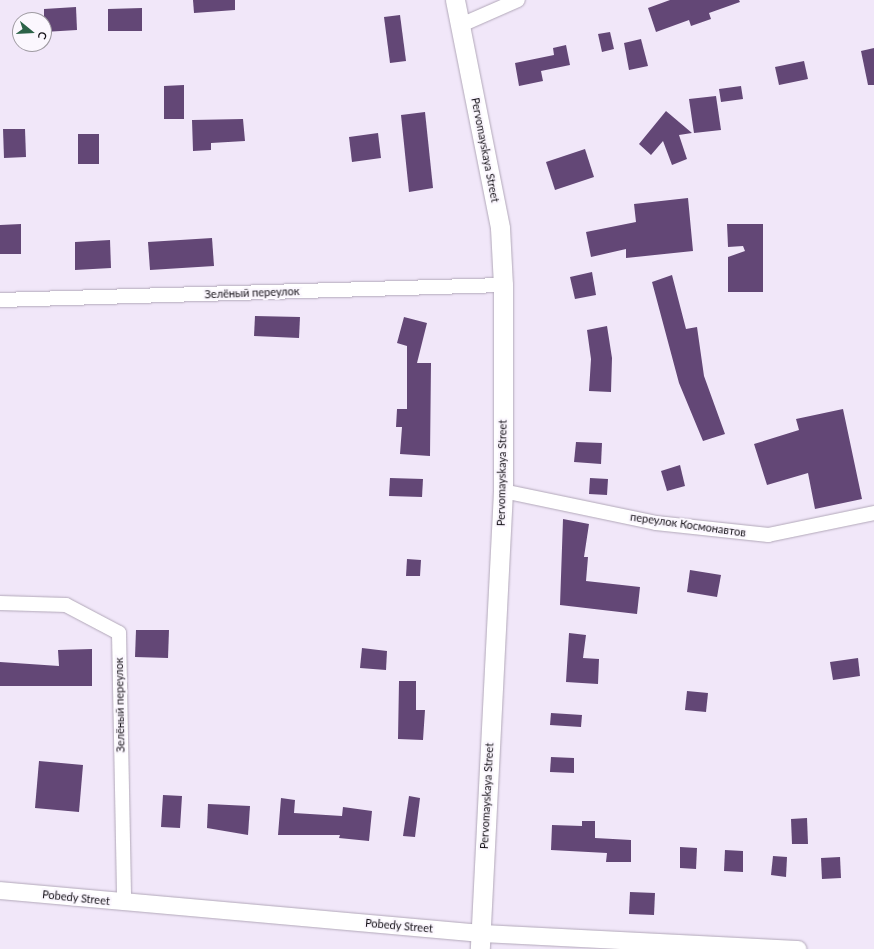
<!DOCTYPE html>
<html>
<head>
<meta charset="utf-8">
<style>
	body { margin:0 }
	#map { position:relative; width:874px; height:949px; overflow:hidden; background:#f1e7f9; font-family:Lato,sans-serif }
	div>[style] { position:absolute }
	.building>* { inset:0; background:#634776 }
	.roads { filter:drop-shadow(0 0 1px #b2a8b9) drop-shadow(0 0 1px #b2a8b9) }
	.minor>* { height:14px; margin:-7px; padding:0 7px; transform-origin:7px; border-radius:7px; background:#fff }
	.tertiary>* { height:17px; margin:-8.5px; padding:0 8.5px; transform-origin:8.5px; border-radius:8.5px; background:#fff }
	.secondary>* { height:19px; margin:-9.5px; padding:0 9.5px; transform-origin:9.5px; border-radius:9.5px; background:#fff }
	span { translate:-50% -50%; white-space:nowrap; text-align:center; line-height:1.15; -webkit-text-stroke:4px #fbf7fe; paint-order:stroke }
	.street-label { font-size:11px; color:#130f16 }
	.north { position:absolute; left:12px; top:12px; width:40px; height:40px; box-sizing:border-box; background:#fbf7fe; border:1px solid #9e9aa1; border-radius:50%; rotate:108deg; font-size:11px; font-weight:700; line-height:16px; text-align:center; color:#130f16 }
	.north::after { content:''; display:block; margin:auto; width:14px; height:18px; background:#2c6248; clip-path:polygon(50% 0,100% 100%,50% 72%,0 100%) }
</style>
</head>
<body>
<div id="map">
	<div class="building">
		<i style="clip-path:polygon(193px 0,235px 0,235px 10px,194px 13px)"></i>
		<i style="clip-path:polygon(670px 0,739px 0,740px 2px,709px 13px,711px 19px,691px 26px,689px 20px,656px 32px,648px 8px)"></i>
		<i style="clip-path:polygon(76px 7px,77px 30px,44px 32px,44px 9px)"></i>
		<i style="clip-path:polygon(142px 8px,142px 31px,108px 31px,108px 9px)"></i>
		<i style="clip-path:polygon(400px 15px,406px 61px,390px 63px,384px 17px)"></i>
		<i style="clip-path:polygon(610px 32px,614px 49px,602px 52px,598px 34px)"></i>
		<i style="clip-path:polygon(641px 39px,648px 66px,629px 70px,624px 43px)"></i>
		<i style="clip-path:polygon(566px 45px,570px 65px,541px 71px,543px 81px,519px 86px,515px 63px,554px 55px,553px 48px)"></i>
		<i style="clip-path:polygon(874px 48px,874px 85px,868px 85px,861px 51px)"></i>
		<i style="clip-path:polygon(804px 61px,808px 79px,779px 85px,775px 67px)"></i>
		<i style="clip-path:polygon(184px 85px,184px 119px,164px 119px,164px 86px)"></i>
		<i style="clip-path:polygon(741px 86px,743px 99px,721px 102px,719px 89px)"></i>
		<i style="clip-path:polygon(716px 96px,721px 130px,694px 133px,689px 99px)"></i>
		<i style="clip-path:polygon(666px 111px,692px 133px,679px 135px,687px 159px,672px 165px,663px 141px,651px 155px,639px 144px)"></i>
		<i style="clip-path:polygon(425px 112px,433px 188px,409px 192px,401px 115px)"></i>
		<i style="clip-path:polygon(243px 119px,245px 141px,211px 143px,211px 150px,193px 151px,192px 120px)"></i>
		<i style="clip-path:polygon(3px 129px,25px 129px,26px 157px,4px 158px)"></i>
		<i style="clip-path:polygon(378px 133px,381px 158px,352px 162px,349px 137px)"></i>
		<i style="clip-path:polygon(78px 134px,99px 134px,99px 164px,78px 164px)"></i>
		<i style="clip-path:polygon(585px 149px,594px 177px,555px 190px,546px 162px)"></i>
		<i style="clip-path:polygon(688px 198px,693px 251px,626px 258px,626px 249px,591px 257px,586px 232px,636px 222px,634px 204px)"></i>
		<i style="clip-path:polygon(21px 224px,21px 254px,0 254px,0 225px)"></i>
		<i style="clip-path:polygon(727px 224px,763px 224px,763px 292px,728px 292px,728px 257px,745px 251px,743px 246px,728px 247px)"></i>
		<i style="clip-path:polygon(212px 238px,214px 266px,150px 270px,148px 242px)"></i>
		<i style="clip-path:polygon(110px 240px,111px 268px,75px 270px,75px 242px)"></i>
		<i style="clip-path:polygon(592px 272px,596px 295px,575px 299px,570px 277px)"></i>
		<i style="clip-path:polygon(672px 275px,686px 329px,697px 327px,704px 376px,725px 434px,703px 441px,679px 383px,652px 282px)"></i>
		<i style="clip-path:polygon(255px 316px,300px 317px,299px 338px,254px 336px)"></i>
		<i style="clip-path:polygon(404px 317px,427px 323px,417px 363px,431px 363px,430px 456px,400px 454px,402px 427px,396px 427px,397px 409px,407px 409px,407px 346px,397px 343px)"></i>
		<i style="clip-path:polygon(607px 326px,612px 358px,611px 392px,589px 391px,591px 359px,587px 330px)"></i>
		<i style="clip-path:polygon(843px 409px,862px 499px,815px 509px,808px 473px,767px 485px,754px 444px,799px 430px,796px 419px)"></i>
		<i style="clip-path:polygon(576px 442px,602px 443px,601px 464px,574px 462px)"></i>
		<i style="clip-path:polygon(680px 465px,685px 486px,667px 491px,661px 471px)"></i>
		<i style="clip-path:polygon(390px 478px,423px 479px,422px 497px,389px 496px)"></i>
		<i style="clip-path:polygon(590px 478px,608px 479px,607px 495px,589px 494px)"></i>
		<i style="clip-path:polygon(563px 519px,589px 524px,584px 557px,588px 557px,586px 581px,640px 587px,637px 614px,560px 605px)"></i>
		<i style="clip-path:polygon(407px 559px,421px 560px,420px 576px,406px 576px)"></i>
		<i style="clip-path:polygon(690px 570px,721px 575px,717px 597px,687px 592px)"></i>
		<i style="clip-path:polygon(136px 630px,169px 630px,168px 658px,135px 657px)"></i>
		<i style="clip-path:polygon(569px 633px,586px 635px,583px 658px,599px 659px,598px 684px,566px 682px)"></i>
		<i style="clip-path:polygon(362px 648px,387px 651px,386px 670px,360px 668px)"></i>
		<i style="clip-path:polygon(92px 649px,92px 686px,0 686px,0 662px,59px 666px,58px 650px)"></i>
		<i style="clip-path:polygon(858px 658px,860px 676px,833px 680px,830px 662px)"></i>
		<i style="clip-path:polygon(399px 681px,416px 681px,416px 710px,425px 710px,423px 740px,398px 739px)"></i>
		<i style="clip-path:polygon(687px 691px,708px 693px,706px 712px,685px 710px)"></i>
		<i style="clip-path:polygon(551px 713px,582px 715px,581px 727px,550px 725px)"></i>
		<i style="clip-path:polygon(551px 757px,574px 758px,574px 773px,550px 772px)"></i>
		<i style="clip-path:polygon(39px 761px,83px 765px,79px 812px,35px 808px)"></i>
		<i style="clip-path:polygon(163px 795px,182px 796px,180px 828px,161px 827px)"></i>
		<i style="clip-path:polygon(409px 796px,420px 798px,415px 837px,403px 836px)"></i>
		<i style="clip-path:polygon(281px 798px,295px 800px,294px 813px,342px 816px,343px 807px,372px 811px,369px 841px,339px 838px,340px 835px,278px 835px)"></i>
		<i style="clip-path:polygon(208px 804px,250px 806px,248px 835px,207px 828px)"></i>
		<i style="clip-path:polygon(807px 818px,808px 844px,792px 844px,791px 819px)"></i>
		<i style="clip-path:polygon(582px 821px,595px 821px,595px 838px,631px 840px,631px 862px,606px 862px,607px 853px,551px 850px,552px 825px,582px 826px)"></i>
		<i style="clip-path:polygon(680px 847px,697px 848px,696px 869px,680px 868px)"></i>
		<i style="clip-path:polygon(725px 850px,743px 851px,743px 872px,724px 871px)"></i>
		<i style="clip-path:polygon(773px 856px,787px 857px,786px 877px,771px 875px)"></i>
		<i style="clip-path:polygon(840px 857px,841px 878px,822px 879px,821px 858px)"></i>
		<i style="clip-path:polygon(630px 892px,655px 893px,654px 915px,629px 914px)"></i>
	</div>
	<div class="roads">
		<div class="minor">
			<i style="left:461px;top:25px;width:62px;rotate:-23.7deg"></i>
			<i style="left:0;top:300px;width:503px;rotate:-1.71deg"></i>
			<i style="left:503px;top:491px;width:156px;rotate:11.8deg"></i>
			<i style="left:656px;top:523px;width:113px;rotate:6.1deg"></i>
			<i style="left:768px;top:535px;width:108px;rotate:-11.7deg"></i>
			<i style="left:0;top:603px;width:66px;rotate:1.7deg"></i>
			<i style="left:66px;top:605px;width:60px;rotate:27.8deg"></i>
			<i style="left:119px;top:633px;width:270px;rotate:88.9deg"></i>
		</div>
		<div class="tertiary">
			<i style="left:0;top:890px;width:483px;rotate:5.1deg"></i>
			<i style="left:481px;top:933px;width:317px;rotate:2.9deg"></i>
		</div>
		<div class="secondary">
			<i style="left:455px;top:0;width:232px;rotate:78.8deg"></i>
			<i style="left:500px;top:228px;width:57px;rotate:87deg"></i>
			<i style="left:503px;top:285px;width:206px;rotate:90deg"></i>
			<i style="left:503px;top:491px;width:459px;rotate:92.9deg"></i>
		</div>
	</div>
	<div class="street-label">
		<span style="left:485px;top:150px;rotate:79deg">Pervomayskaya Street</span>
		<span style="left:252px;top:293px;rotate:-2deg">Зелёный переулок</span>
		<span style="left:502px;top:473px;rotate:-89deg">Pervomayskaya Street</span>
		<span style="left:688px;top:525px;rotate:8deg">переулок Космонавтов</span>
		<span style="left:120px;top:705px;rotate:-91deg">Зелёный переулок</span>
		<span style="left:487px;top:796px;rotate:-87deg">Pervomayskaya Street</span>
		<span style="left:76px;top:898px;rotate:6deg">Pobedy Street</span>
		<span style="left:399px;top:926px;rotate:5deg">Pobedy Street</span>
	</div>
	<div class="north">С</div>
</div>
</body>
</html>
